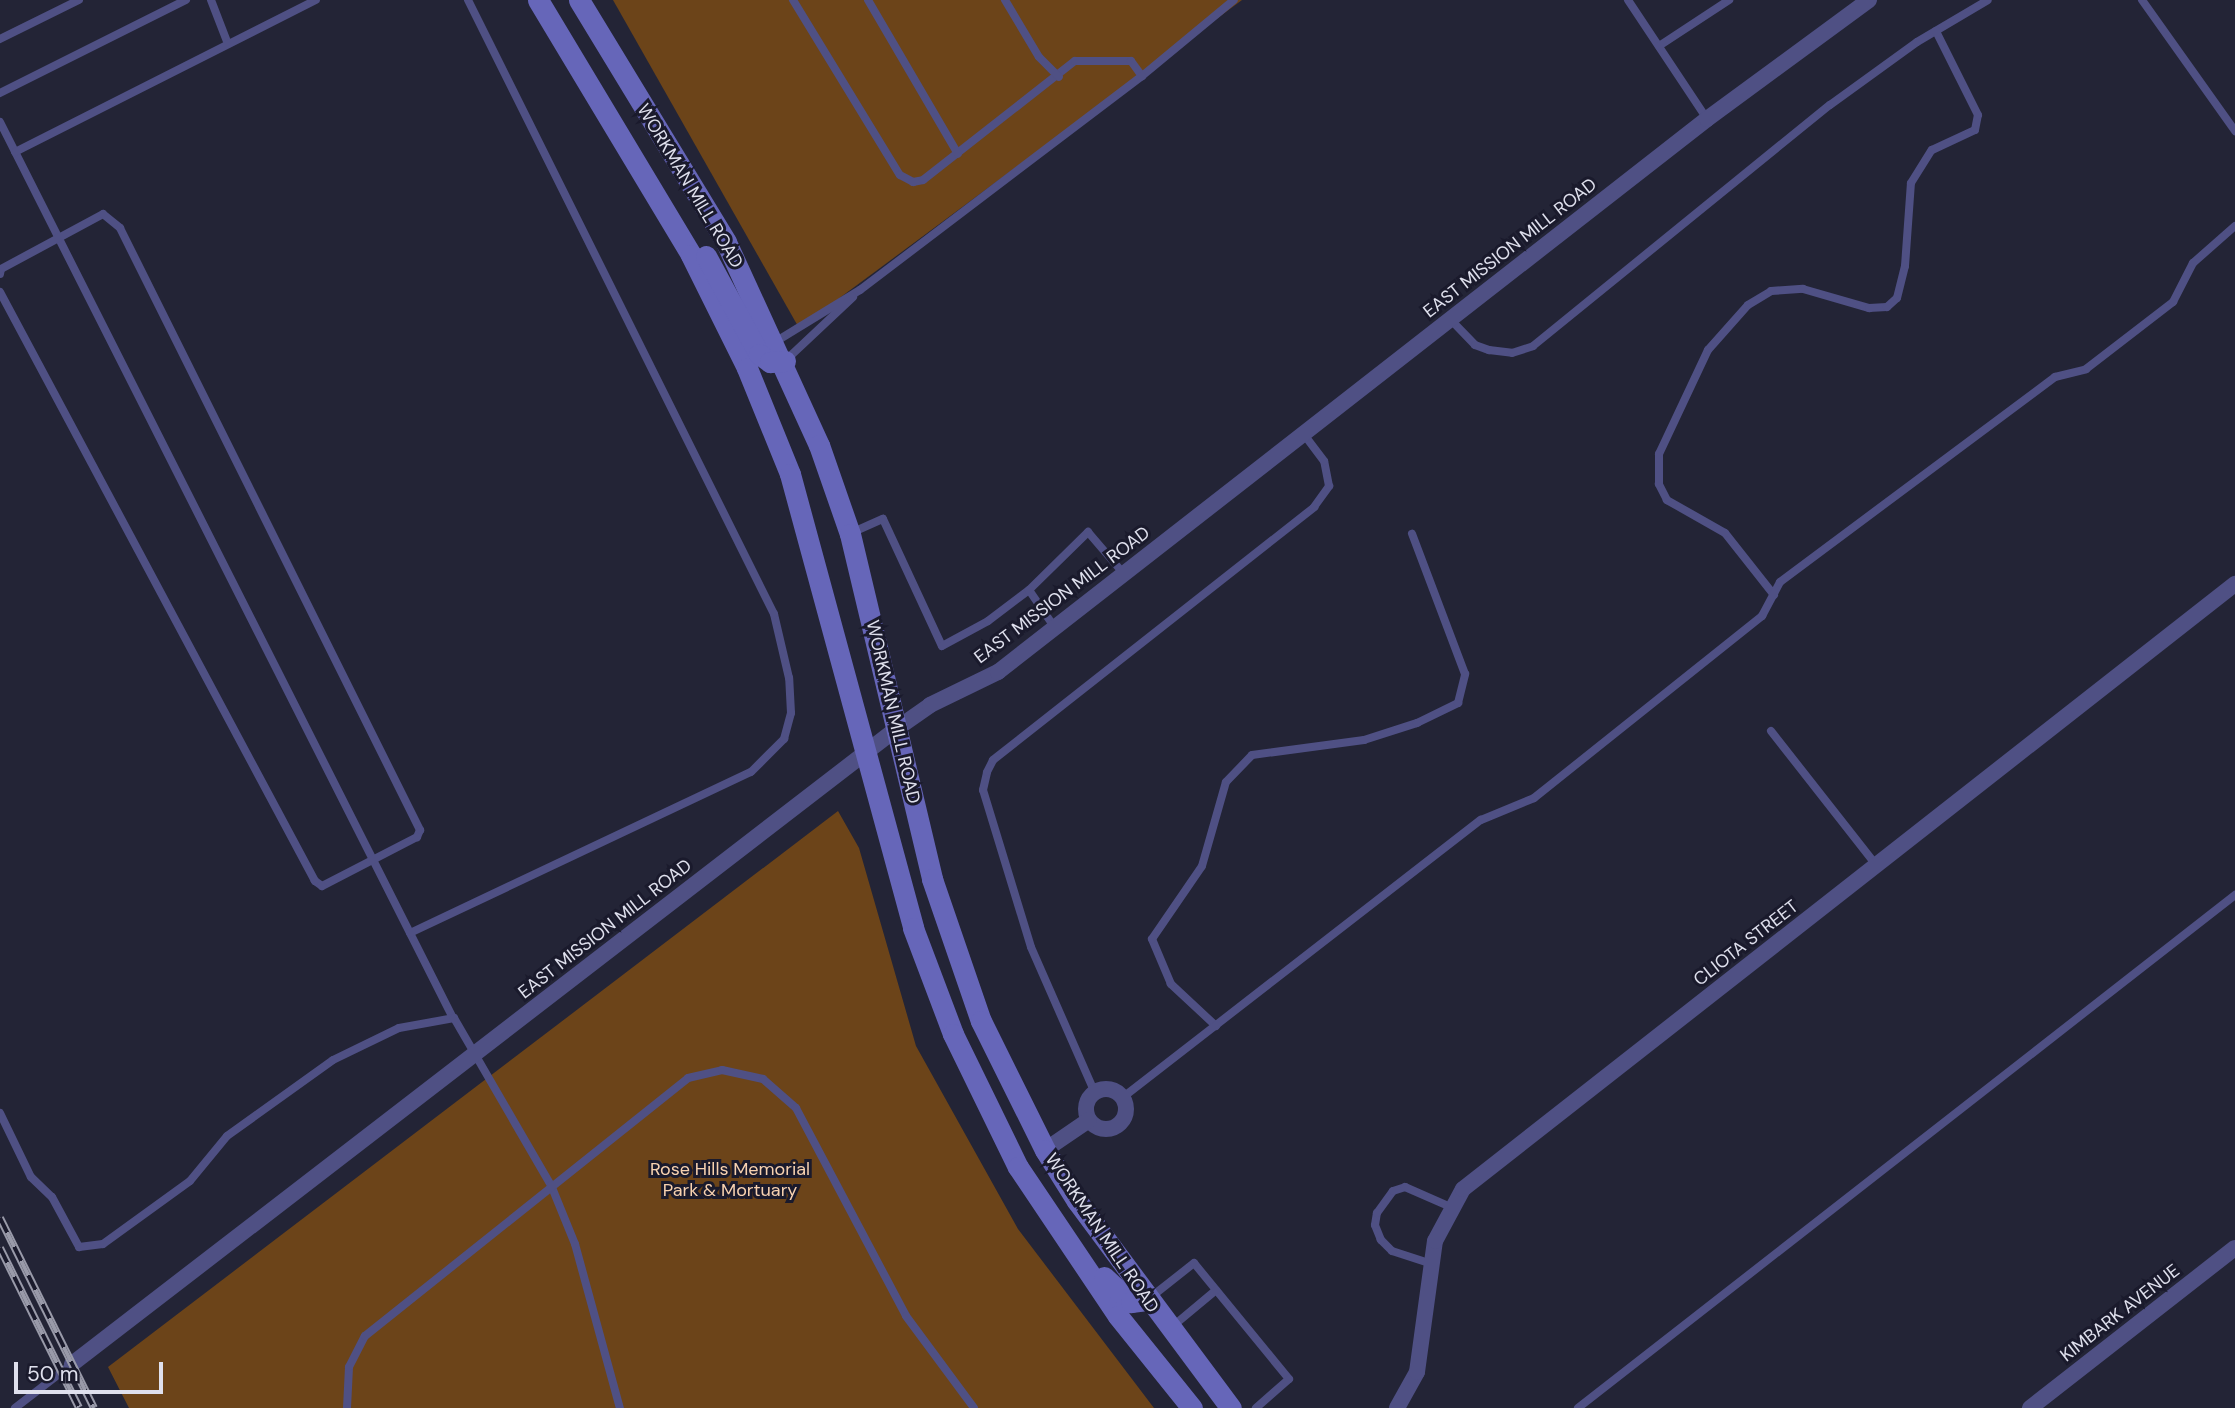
<!DOCTYPE html>
<html>
<head>
<meta charset="utf-8">
<style>
	body { margin:0 }
	#map { position:relative; width:2235px; height:1408px; overflow:hidden; background:#232436; font-family:"DM Sans",sans-serif }
	div>[style] { position:absolute }
	.green>* { inset:0; background:#6c4419 }
	.lane>* { height:8px; margin:-4px; padding:0 4px; transform-origin:4px; border-radius:4px; background:#4f5084 }
	.street>* { height:16px; margin:-8px; padding:0 8px; transform-origin:8px; border-radius:8px; background:#4f5084 }
	.street>.ring { margin:-8px; padding:0; box-sizing:content-box; background:none; border:16px solid #4f5084; border-radius:50% }
	.secondary>* { height:21px; margin:-10.5px; padding:0 10.5px; transform-origin:10.5px; border-radius:10.5px; background:#6666b9 }
	.rail>* { height:8px; margin-top:-4px; transform-origin:0; background:repeating-linear-gradient(90deg,#1a1a2c 0 16px,#999aa9 0 32px); box-sizing:border-box; border-block:2px solid #999aa9 }
	span { translate:-50% -50%; white-space:nowrap; text-align:center; line-height:1.15; -webkit-text-stroke:6px #1a1a2c; paint-order:stroke }
	.street-label { font-size:18px; color:#dfe0ed }
	.park-label { font-size:18px; color:#f8d2b0 }
	.scale { position:absolute; left:14px; top:1362px; width:149px; height:32px; box-sizing:border-box; border:4px solid #dfe0ed; border-top:0; padding-left:9px; font-size:21px; line-height:24px; white-space:nowrap; color:#dfe0ed; -webkit-text-stroke:5px #1a1a2c; paint-order:stroke }
</style>
</head>
<body>
<div id="map">
	<div class="green">
		<i style="clip-path:polygon(613px 0,1242px 0,799px 328px)"></i>
		<i style="clip-path:polygon(838px 811px,859px 848px,916px 1046px,1018px 1229px,1154px 1408px,129px 1408px,108px 1367px)"></i>
	</div>
	<div class="lane">
		<i style="left:211px;top:0;width:47px;rotate:68.9deg"></i>
		<i style="left:793px;top:0;width:205px;rotate:58.6deg"></i>
		<i style="left:900px;top:175px;width:15px;rotate:28deg"></i>
		<i style="left:913px;top:182px;width:10px;rotate:-11deg"></i>
		<i style="left:923px;top:180px;width:193px;rotate:-38.1deg"></i>
		<i style="left:1075px;top:61px;width:56px"></i>
		<i style="left:1131px;top:61px;width:19px;rotate:54deg"></i>
		<i style="left:1142px;top:76px;width:119px;rotate:-39.6deg"></i>
		<i style="left:868px;top:0;width:178px;rotate:59.7deg"></i>
		<i style="left:1005px;top:0;width:66px;rotate:59.2deg"></i>
		<i style="left:1039px;top:57px;width:28px;rotate:45deg"></i>
		<i style="left:1628px;top:0;width:143px;rotate:56.4deg"></i>
		<i style="left:2142px;top:0;width:161px;rotate:54.6deg"></i>
		<i style="left:0;top:39px;width:88px;rotate:-26.3deg"></i>
		<i style="left:1659px;top:46px;width:84px;rotate:-33.3deg"></i>
		<i style="left:0;top:93px;width:208px;rotate:-26.6deg"></i>
		<i style="left:0;top:122px;width:1004px;rotate:63.18deg"></i>
		<i style="left:15px;top:152px;width:337px;rotate:-26.8deg"></i>
		<i style="left:0;top:274px;width:5px;rotate:-79deg"></i>
		<i style="left:1px;top:269px;width:116px;rotate:-28.3deg"></i>
		<i style="left:103px;top:214px;width:22px;rotate:39deg"></i>
		<i style="left:120px;top:228px;width:673px;rotate:63.51deg"></i>
		<i style="left:420px;top:830px;width:8px;rotate:113deg"></i>
		<i style="left:417px;top:837px;width:107px;rotate:152.7deg"></i>
		<i style="left:322px;top:886px;width:9px;rotate:-144deg"></i>
		<i style="left:315px;top:881px;width:668px;rotate:-118.14deg"></i>
		<i style="left:1450px;top:319px;width:36px;rotate:46deg"></i>
		<i style="left:1475px;top:345px;width:15px;rotate:20deg"></i>
		<i style="left:1489px;top:350px;width:23px;rotate:7deg"></i>
		<i style="left:1512px;top:353px;width:22px;rotate:-18deg"></i>
		<i style="left:1533px;top:346px;width:382px;rotate:-39.1deg"></i>
		<i style="left:1830px;top:105px;width:107px;rotate:-35.9deg"></i>
		<i style="left:1917px;top:42px;width:82px;rotate:-30.6deg"></i>
		<i style="left:775px;top:342px;width:100px;rotate:-31.5deg"></i>
		<i style="left:860px;top:290px;width:354px;rotate:-37.2deg"></i>
		<i style="left:786px;top:360px;width:92px;rotate:-43.2deg"></i>
		<i style="left:851px;top:533px;width:35px;rotate:-24deg"></i>
		<i style="left:883px;top:519px;width:140px;rotate:65.1deg"></i>
		<i style="left:942px;top:646px;width:52px;rotate:-28.5deg"></i>
		<i style="left:988px;top:621px;width:51px;rotate:-37.1deg"></i>
		<i style="left:1029px;top:590px;width:83px;rotate:-44.5deg"></i>
		<i style="left:1088px;top:532px;width:55px;rotate:49.4deg"></i>
		<i style="left:1029px;top:590px;width:46px;rotate:55.6deg"></i>
		<i style="left:1774px;top:595px;width:79px;rotate:-128.3deg"></i>
		<i style="left:1725px;top:533px;width:67px;rotate:-150.4deg"></i>
		<i style="left:1667px;top:500px;width:18px;rotate:-117deg"></i>
		<i style="left:1659px;top:484px;width:30px;rotate:-90deg"></i>
		<i style="left:1659px;top:454px;width:115px;rotate:-64.8deg"></i>
		<i style="left:1708px;top:350px;width:60px;rotate:-48.4deg"></i>
		<i style="left:1748px;top:305px;width:27px;rotate:-31deg"></i>
		<i style="left:1771px;top:291px;width:32px;rotate:-4deg"></i>
		<i style="left:1803px;top:289px;width:69px;rotate:16.1deg"></i>
		<i style="left:1869px;top:308px;width:18px;rotate:-3deg"></i>
		<i style="left:1887px;top:307px;width:13px;rotate:-42deg"></i>
		<i style="left:1897px;top:298px;width:33px;rotate:-76deg"></i>
		<i style="left:1905px;top:266px;width:83px;rotate:-85.9deg"></i>
		<i style="left:1911px;top:183px;width:39px;rotate:-58deg"></i>
		<i style="left:1932px;top:150px;width:47px;rotate:-24.9deg"></i>
		<i style="left:1975px;top:130px;width:15px;rotate:-79deg"></i>
		<i style="left:1978px;top:115px;width:94px;rotate:-116.6deg"></i>
		<i style="left:1771px;top:731px;width:170px;rotate:51.9deg"></i>
		<i style="left:410px;top:933px;width:377px;rotate:-25.3deg"></i>
		<i style="left:751px;top:772px;width:47px;rotate:-45deg"></i>
		<i style="left:784px;top:739px;width:27px;rotate:-75deg"></i>
		<i style="left:791px;top:713px;width:35px;rotate:-93deg"></i>
		<i style="left:789px;top:678px;width:66px;rotate:-103.2deg"></i>
		<i style="left:774px;top:614px;width:686px;rotate:-116.49deg"></i>
		<i style="left:1216px;top:1026px;width:62px;rotate:-137deg"></i>
		<i style="left:1171px;top:984px;width:49px;rotate:-112.9deg"></i>
		<i style="left:1152px;top:939px;width:88px;rotate:-55.6deg"></i>
		<i style="left:1202px;top:866px;width:87px;rotate:-74.1deg"></i>
		<i style="left:1226px;top:782px;width:37px;rotate:-46deg"></i>
		<i style="left:1252px;top:755px;width:113px;rotate:-7.6deg"></i>
		<i style="left:1364px;top:740px;width:56px;rotate:-17.8deg"></i>
		<i style="left:1417px;top:723px;width:46px;rotate:-26deg"></i>
		<i style="left:1458px;top:703px;width:30px;rotate:-76deg"></i>
		<i style="left:1465px;top:674px;width:150px;rotate:-110.7deg"></i>
		<i style="left:1095px;top:1093px;width:159px;rotate:-113.7deg"></i>
		<i style="left:1031px;top:947px;width:164px;rotate:-107deg"></i>
		<i style="left:983px;top:790px;width:18px;rotate:-77deg"></i>
		<i style="left:987px;top:772px;width:13px;rotate:-63deg"></i>
		<i style="left:993px;top:760px;width:409px;rotate:-38.2deg"></i>
		<i style="left:1314px;top:507px;width:26px;rotate:-54deg"></i>
		<i style="left:1329px;top:486px;width:25px;rotate:-101deg"></i>
		<i style="left:1324px;top:461px;width:34px;rotate:-127deg"></i>
		<i style="left:1122px;top:1098px;width:454px;rotate:-37.8deg"></i>
		<i style="left:1481px;top:820px;width:57px;rotate:-22.5deg"></i>
		<i style="left:1534px;top:798px;width:292px;rotate:-38.6deg"></i>
		<i style="left:1762px;top:616px;width:38px;rotate:-62deg"></i>
		<i style="left:1780px;top:582px;width:343px;rotate:-36.7deg"></i>
		<i style="left:2055px;top:377px;width:32px;rotate:-14deg"></i>
		<i style="left:2086px;top:369px;width:110px;rotate:-37.6deg"></i>
		<i style="left:2173px;top:302px;width:44px;rotate:-62.9deg"></i>
		<i style="left:2193px;top:263px;width:56px;rotate:-41.4deg"></i>
		<i style="left:0;top:1113px;width:71px;rotate:64.2deg"></i>
		<i style="left:31px;top:1177px;width:29px;rotate:44deg"></i>
		<i style="left:52px;top:1197px;width:57px;rotate:61.6deg"></i>
		<i style="left:79px;top:1247px;width:24px;rotate:-7deg"></i>
		<i style="left:103px;top:1244px;width:107px;rotate:-35.9deg"></i>
		<i style="left:190px;top:1181px;width:58px;rotate:-50.6deg"></i>
		<i style="left:227px;top:1136px;width:130px;rotate:-35.6deg"></i>
		<i style="left:333px;top:1060px;width:73px;rotate:-25.9deg"></i>
		<i style="left:399px;top:1028px;width:56px;rotate:-10.3deg"></i>
		<i style="left:454px;top:1018px;width:193px;rotate:59.9deg"></i>
		<i style="left:551px;top:1185px;width:64px;rotate:67.9deg"></i>
		<i style="left:575px;top:1244px;width:170px;rotate:74.7deg"></i>
		<i style="left:1432px;top:1264px;width:42px;rotate:-162deg"></i>
		<i style="left:1392px;top:1251px;width:16px;rotate:-135deg"></i>
		<i style="left:1381px;top:1240px;width:16px;rotate:-112deg"></i>
		<i style="left:1375px;top:1225px;width:12px;rotate:-81deg"></i>
		<i style="left:1377px;top:1213px;width:27px;rotate:-54deg"></i>
		<i style="left:1393px;top:1191px;width:13px;rotate:-18deg"></i>
		<i style="left:1405px;top:1187px;width:52px;rotate:23.6deg"></i>
		<i style="left:1151px;top:1297px;width:55px;rotate:-38.3deg"></i>
		<i style="left:1194px;top:1263px;width:150px;rotate:50.7deg"></i>
		<i style="left:1289px;top:1379px;width:44px;rotate:138.7deg"></i>
		<i style="left:1173px;top:1326px;width:56px;rotate:-39.9deg"></i>
		<i style="left:15px;top:1408px;width:72px;rotate:-37.7deg"></i>
		<i style="left:347px;top:1408px;width:41px;rotate:-87.2deg"></i>
		<i style="left:349px;top:1367px;width:35px;rotate:-63deg"></i>
		<i style="left:365px;top:1336px;width:413px;rotate:-38.6deg"></i>
		<i style="left:688px;top:1078px;width:35px;rotate:-13deg"></i>
		<i style="left:722px;top:1070px;width:42px;rotate:12.4deg"></i>
		<i style="left:763px;top:1079px;width:44px;rotate:41.3deg"></i>
		<i style="left:796px;top:1108px;width:235px;rotate:62.1deg"></i>
		<i style="left:906px;top:1316px;width:114px;rotate:53.5deg"></i>
		<i style="left:1578px;top:1408px;width:834px;rotate:-37.98deg"></i>
	</div>
	<div class="street">
		<i class="ring" style="left:1086px;top:1089px;width:24px;height:24px"></i>
		<i style="left:1045px;top:1150px;width:53px;rotate:-34.3deg"></i>
		<i style="left:72px;top:1364px;width:1044px;rotate:-37.61deg"></i>
		<i style="left:899px;top:727px;width:38px;rotate:-35deg"></i>
		<i style="left:930px;top:705px;width:76px;rotate:-25.9deg"></i>
		<i style="left:998px;top:672px;width:899px;rotate:-37.95deg"></i>
		<i style="left:1707px;top:119px;width:201px;rotate:-36.3deg"></i>
		<i style="left:1397px;top:1408px;width:41px;rotate:-60.9deg"></i>
		<i style="left:1417px;top:1372px;width:132px;rotate:-82.2deg"></i>
		<i style="left:1435px;top:1241px;width:59px;rotate:-61.7deg"></i>
		<i style="left:1463px;top:1189px;width:981px;rotate:-38.09deg"></i>
		<i style="left:2030px;top:1408px;width:260px;rotate:-38deg"></i>
	</div>
	<div class="secondary">
		<i style="left:538px;top:0;width:297px;rotate:59deg"></i>
		<i style="left:691px;top:255px;width:126px;rotate:63.6deg"></i>
		<i style="left:747px;top:368px;width:114px;rotate:67.9deg"></i>
		<i style="left:790px;top:474px;width:470px;rotate:74.8deg"></i>
		<i style="left:913px;top:928px;width:113px;rotate:69.3deg"></i>
		<i style="left:953px;top:1034px;width:148px;rotate:64deg"></i>
		<i style="left:1018px;top:1167px;width:179px;rotate:56.1deg"></i>
		<i style="left:1118px;top:1316px;width:118px;rotate:51.2deg"></i>
		<i style="left:579px;top:0;width:283px;rotate:58.7deg"></i>
		<i style="left:726px;top:242px;width:223px;rotate:65.4deg"></i>
		<i style="left:819px;top:445px;width:94px;rotate:70.8deg"></i>
		<i style="left:850px;top:534px;width:355px;rotate:76.6deg"></i>
		<i style="left:932px;top:879px;width:150px;rotate:71deg"></i>
		<i style="left:981px;top:1021px;width:144px;rotate:63.6deg"></i>
		<i style="left:1045px;top:1150px;width:60px;rotate:57.9deg"></i>
		<i style="left:1077px;top:1201px;width:258px;rotate:53.4deg"></i>
		<i style="left:706px;top:256px;width:111px;rotate:61.6deg"></i>
		<i style="left:759px;top:354px;width:14px;rotate:36deg"></i>
		<i style="left:770px;top:362px;width:15px;rotate:-4deg"></i>
		<i style="left:1104px;top:1277px;width:37px;rotate:43deg"></i>
		<i style="left:1131px;top:1302px;width:16px;rotate:-7deg"></i>
	</div>
	<div class="rail">
		<i style="left:0;top:1218px;width:212px;rotate:63.7deg"></i>
		<i style="left:0;top:1248px;width:178px;rotate:63.7deg"></i>
	</div>
	<div class="street-label">
		<span style="left:690px;top:186px;rotate:59deg">WORKMAN MILL ROAD</span>
		<span style="left:1510px;top:248px;rotate:-38deg">EAST MISSION MILL ROAD</span>
		<span style="left:1062px;top:595px;rotate:-37deg">EAST MISSION MILL ROAD</span>
		<span style="left:893px;top:712px;rotate:77deg">WORKMAN MILL ROAD</span>
		<span style="left:605px;top:929px;rotate:-38deg">EAST MISSION MILL ROAD</span>
		<span style="left:1746px;top:943px;rotate:-38deg">CLIOTA STREET</span>
		<span style="left:1102px;top:1233px;rotate:56deg">WORKMAN MILL ROAD</span>
		<span style="left:2120px;top:1313px;rotate:-38deg">KIMBARK AVENUE</span>
	</div>
	<div class="park-label">
		<span style="left:730px;top:1180px">Rose Hills Memorial<br>Park &amp; Mortuary</span>
	</div>
	<div class="scale">50 m</div>
</div>
</body>
</html>
